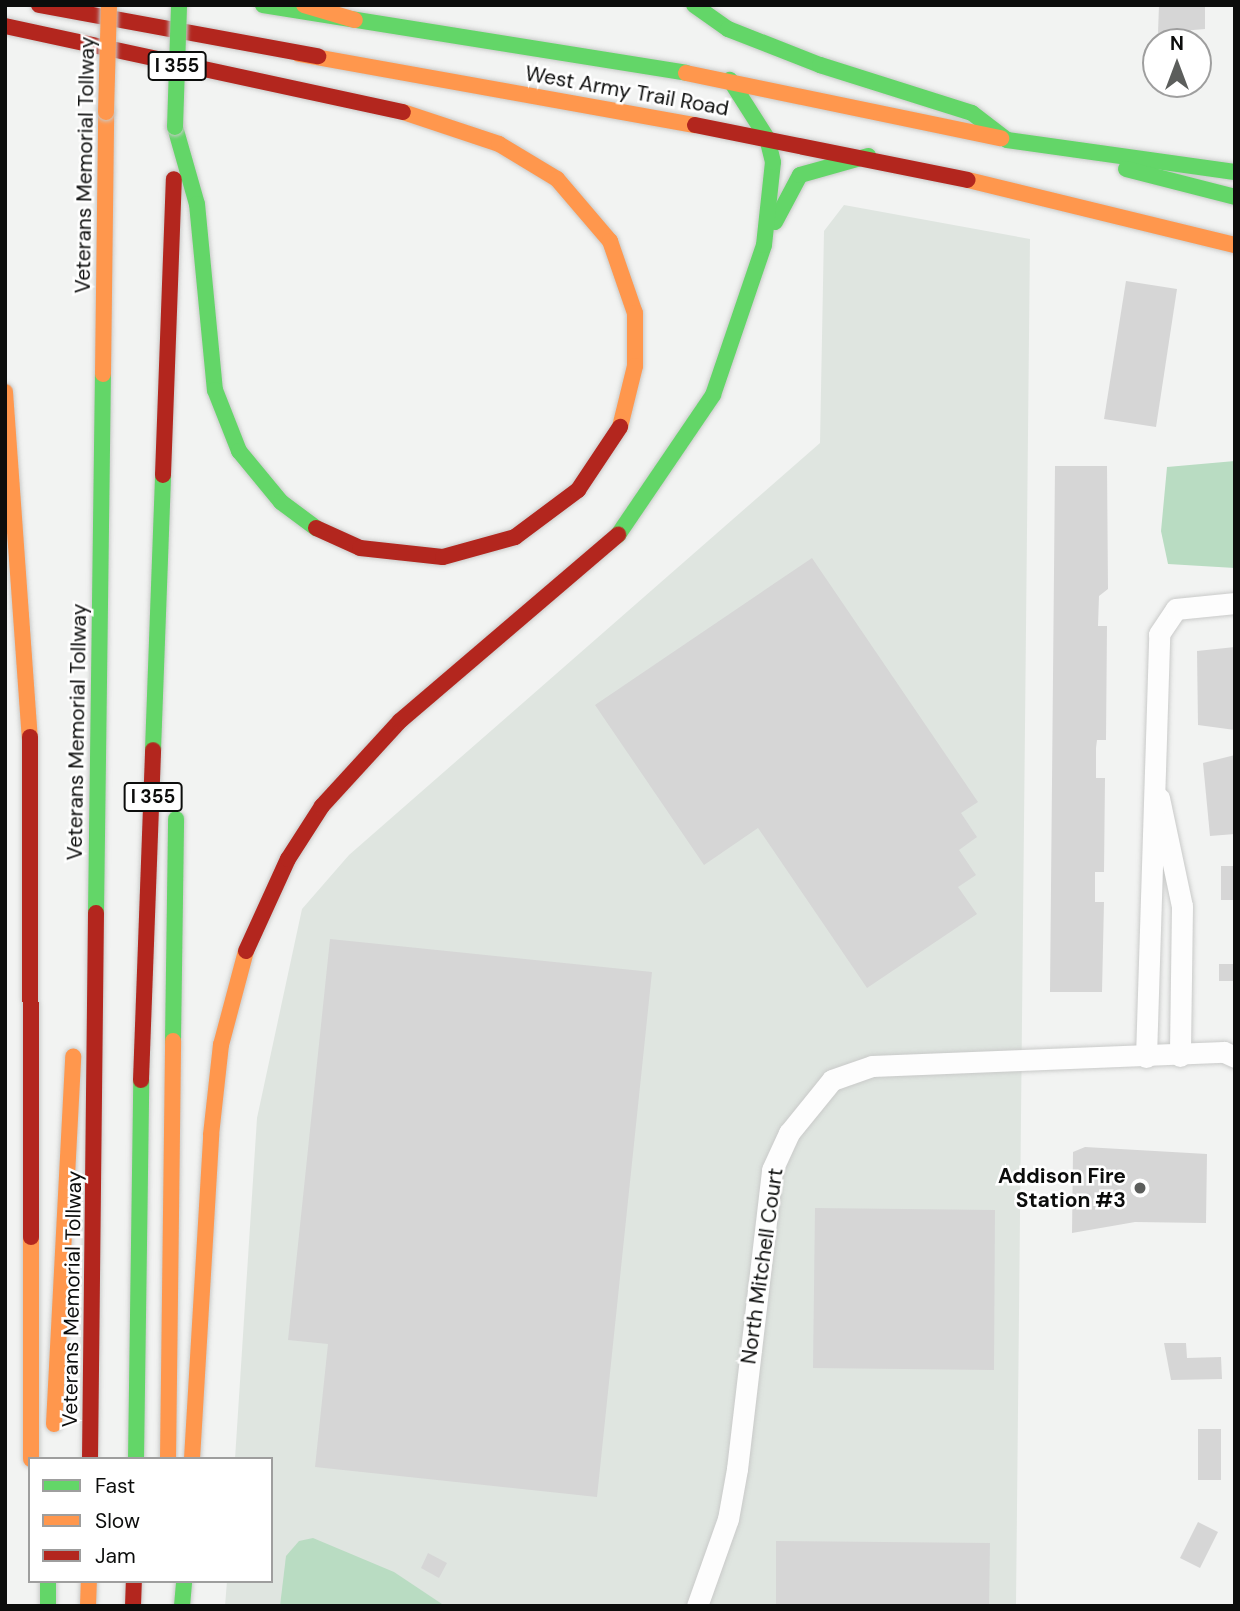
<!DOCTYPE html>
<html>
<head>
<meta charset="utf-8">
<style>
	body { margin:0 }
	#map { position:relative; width:1240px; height:1611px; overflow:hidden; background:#f2f3f2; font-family:"DM Sans",sans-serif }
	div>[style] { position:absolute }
	.built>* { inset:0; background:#dfe5e0 }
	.water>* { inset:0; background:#b9dcc2 }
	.building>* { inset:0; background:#d6d6d6 }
	.roads { filter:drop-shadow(0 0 2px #c9cac9) drop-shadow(0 0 2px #c9cac9) }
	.street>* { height:21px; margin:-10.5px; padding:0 10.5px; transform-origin:10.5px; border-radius:10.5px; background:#fdfdfd }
	.fast>* { height:16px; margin:-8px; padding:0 8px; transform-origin:8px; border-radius:8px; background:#63d668 }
	.slow>* { height:16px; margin:-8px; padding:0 8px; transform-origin:8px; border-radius:8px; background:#ff974d }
	.jam>* { height:16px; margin:-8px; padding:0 8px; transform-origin:8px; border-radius:8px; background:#b3261e }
	.bridges { filter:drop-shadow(0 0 2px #c9cac9) drop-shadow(0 0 2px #c9cac9) }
	.fast-bridge>* { height:16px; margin:-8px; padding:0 8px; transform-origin:8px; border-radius:8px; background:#63d668 }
	.slow-bridge>* { height:16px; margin:-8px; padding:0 8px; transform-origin:8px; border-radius:8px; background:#ff974d }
	.dots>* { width:19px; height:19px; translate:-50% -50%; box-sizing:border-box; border:4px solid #fff; border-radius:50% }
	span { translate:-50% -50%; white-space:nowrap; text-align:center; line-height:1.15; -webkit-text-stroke:5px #fff; paint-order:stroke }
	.shield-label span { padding:2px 5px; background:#fff; border:2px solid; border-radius:5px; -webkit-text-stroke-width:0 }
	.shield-label { font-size:19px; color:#0c0d0c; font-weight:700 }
	.street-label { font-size:21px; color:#0c0d0c }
	.poi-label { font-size:21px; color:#0c0d0c; font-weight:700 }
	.right { translate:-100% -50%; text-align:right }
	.frame { position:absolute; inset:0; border:7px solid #0c0d0c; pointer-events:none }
	.legend { position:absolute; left:28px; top:1457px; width:245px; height:126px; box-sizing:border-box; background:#fff; border:2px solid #9e9e9e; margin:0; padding:9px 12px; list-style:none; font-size:21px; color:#0c0d0c }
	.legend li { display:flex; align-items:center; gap:14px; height:35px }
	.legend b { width:35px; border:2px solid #9e9e9e }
	.north { position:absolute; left:1142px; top:28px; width:70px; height:70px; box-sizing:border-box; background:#fff; border:2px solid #9e9e9e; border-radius:50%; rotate:0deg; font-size:19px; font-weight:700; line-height:28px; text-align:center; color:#0c0d0c }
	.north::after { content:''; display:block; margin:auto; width:24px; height:32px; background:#5c5e5c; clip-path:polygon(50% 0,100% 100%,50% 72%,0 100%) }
</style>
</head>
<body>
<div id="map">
	<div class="built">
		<i style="clip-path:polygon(844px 205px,1030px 239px,1016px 1606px,225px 1606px,227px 1581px,271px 1581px,271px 1459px,235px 1459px,257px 1118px,302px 909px,349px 855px,820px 443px,824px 231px)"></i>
	</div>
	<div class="water">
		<i style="clip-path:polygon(1235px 461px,1235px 568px,1168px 564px,1161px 531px,1167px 467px)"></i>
		<i style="clip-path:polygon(313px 1538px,394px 1572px,445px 1606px,280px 1606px,286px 1556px,299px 1541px)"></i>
	</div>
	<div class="building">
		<i style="clip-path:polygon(1159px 5px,1205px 5px,1205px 29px,1158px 33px)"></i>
		<i style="clip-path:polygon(1126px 281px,1177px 289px,1156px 427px,1104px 419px)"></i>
		<i style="clip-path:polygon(1055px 466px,1107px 466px,1108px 589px,1099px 596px,1098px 626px,1107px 626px,1106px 740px,1097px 740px,1096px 748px,1096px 778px,1105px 778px,1104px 872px,1095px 872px,1095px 902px,1104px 902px,1102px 992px,1050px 992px)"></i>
		<i style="clip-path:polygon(812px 558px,978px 802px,961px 813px,977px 837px,959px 850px,976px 875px,958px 887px,977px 914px,867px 988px,758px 828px,704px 865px,595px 705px)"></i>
		<i style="clip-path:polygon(1235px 647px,1235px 730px,1198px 725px,1197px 651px)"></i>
		<i style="clip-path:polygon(1235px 755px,1235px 834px,1210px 836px,1203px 763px)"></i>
		<i style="clip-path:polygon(1221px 866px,1235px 866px,1235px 900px,1221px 900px)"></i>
		<i style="clip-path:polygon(330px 939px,652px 972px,597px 1497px,315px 1467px,328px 1344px,288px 1340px)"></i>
		<i style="clip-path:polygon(1219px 964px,1235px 964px,1235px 981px,1219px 981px)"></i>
		<i style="clip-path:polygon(1085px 1147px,1207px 1154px,1206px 1223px,1135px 1222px,1072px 1233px,1073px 1152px)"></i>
		<i style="clip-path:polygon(815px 1208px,995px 1210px,994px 1370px,813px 1368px)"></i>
		<i style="clip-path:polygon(1164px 1343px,1186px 1343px,1187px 1358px,1221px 1357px,1222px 1379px,1171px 1380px)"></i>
		<i style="clip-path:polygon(1198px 1429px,1221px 1429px,1221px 1480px,1198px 1480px)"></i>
		<i style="clip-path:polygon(1198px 1522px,1218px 1532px,1200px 1568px,1180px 1558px)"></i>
		<i style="clip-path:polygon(776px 1541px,990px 1543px,989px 1606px,776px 1606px)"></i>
		<i style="clip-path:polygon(428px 1553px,447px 1563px,439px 1578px,421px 1568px)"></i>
	</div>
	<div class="roads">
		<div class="street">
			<i style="left:1159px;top:798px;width:110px;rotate:78deg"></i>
			<i style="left:1182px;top:906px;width:150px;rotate:90.8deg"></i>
			<i style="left:1146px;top:1057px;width:423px;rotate:-88.2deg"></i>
			<i style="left:1159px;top:634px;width:30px;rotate:-56deg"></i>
			<i style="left:1176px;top:609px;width:59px;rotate:-5.8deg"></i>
			<i style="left:697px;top:1606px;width:92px;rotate:-70.4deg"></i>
			<i style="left:728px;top:1519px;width:51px;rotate:-79.8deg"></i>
			<i style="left:737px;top:1469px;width:301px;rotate:-83.3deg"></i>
			<i style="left:772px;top:1170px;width:41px;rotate:-65.3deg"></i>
			<i style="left:789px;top:1133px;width:68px;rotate:-50.9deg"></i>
			<i style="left:832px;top:1080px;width:42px;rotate:-19.3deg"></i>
			<i style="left:872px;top:1066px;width:352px;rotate:-2.3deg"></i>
			<i style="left:1224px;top:1052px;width:12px;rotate:24deg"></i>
		</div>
		<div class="fast">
			<i style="left:263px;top:5px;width:428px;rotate:9.1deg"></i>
			<i style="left:694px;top:5px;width:42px;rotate:35.2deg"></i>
			<i style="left:728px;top:29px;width:99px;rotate:21.4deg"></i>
			<i style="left:820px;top:65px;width:159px;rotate:17.5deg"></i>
			<i style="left:972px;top:113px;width:44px;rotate:37.6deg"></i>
			<i style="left:175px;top:127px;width:80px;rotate:74.1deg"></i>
			<i style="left:197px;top:204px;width:187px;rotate:84.5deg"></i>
			<i style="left:215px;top:390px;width:66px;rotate:68.5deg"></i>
			<i style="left:239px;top:451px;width:66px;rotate:50.5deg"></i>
			<i style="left:281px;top:502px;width:44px;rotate:36.6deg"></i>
			<i style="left:1007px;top:140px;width:230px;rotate:8deg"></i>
			<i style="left:1126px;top:169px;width:113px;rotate:14.4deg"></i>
			<i style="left:775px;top:222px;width:53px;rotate:-62deg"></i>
			<i style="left:800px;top:175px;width:71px;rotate:-15.6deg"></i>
			<i style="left:618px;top:535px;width:169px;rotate:-55.8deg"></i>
			<i style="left:713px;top:395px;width:158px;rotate:-71.2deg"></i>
			<i style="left:764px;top:245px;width:83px;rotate:-83.8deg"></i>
			<i style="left:773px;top:162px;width:25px;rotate:-104deg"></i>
			<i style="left:767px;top:138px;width:69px;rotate:-122.5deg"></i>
			<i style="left:153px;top:750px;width:275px;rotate:-87.9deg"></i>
			<i style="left:96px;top:913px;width:539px;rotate:-89.26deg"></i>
			<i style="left:173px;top:1041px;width:222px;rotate:-89.2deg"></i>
			<i style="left:136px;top:1459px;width:379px;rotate:-89.2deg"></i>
			<i style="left:48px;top:1581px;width:25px;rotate:90deg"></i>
			<i style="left:182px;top:1606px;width:25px;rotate:-85deg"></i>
		</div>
		<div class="slow">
			<i style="left:304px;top:5px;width:53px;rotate:16.4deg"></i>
			<i style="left:299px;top:54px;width:402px;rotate:10.2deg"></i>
			<i style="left:686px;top:73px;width:322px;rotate:11.7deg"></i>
			<i style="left:403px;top:112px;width:101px;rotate:18.4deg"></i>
			<i style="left:499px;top:144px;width:68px;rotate:31.1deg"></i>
			<i style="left:557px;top:179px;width:82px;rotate:49.5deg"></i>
			<i style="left:610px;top:241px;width:76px;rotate:70.9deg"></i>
			<i style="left:635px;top:313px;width:53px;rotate:90deg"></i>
			<i style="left:635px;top:366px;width:63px;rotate:103.8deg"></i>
			<i style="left:968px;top:180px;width:275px;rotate:13.7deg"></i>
			<i style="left:103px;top:374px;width:262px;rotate:-89.3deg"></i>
			<i style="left:5px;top:392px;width:346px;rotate:85.9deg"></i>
			<i style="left:54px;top:1424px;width:368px;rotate:-87deg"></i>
			<i style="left:31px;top:1459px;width:222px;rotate:-90deg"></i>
			<i style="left:168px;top:1459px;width:418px;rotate:-89.3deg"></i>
			<i style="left:192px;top:1459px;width:325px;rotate:-86.6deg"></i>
			<i style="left:211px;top:1135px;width:91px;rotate:-83.7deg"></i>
			<i style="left:221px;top:1045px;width:97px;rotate:-75.1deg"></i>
			<i style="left:88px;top:1606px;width:25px;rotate:-88deg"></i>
		</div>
		<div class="jam">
			<i style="left:39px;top:5px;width:284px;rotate:10.4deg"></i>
			<i style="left:5px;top:26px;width:407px;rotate:12.2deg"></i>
			<i style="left:695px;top:125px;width:278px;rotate:11.4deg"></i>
			<i style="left:163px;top:475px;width:296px;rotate:-87.9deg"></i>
			<i style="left:316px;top:528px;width:48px;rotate:24.4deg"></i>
			<i style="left:360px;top:548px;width:83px;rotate:6.2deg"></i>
			<i style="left:443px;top:557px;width:75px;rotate:-15.5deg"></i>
			<i style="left:515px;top:537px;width:79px;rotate:-36.7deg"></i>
			<i style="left:578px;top:490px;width:76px;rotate:-56.3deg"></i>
			<i style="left:30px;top:737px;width:500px;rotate:89.89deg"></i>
			<i style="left:246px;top:951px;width:101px;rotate:-65.5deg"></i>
			<i style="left:288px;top:859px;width:63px;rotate:-57.3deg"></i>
			<i style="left:322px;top:806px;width:115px;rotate:-47.5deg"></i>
			<i style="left:400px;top:721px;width:287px;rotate:-40.5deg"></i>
			<i style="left:141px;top:1080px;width:330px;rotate:-87.9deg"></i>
			<i style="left:90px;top:1459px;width:546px;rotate:-89.37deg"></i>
			<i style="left:133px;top:1606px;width:25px;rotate:-88deg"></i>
		</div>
	</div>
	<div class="bridges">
		<div class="fast-bridge">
			<i style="left:175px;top:127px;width:122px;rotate:-88.1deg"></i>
		</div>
		<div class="slow-bridge">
			<i style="left:106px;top:112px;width:107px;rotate:-88.4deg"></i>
		</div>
	</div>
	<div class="dots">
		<i style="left:1140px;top:1188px;background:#5c5e5c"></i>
	</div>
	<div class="shield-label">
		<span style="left:177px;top:66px">I 355</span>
		<span style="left:153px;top:797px">I 355</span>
	</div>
	<div class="street-label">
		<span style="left:627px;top:91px;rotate:10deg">West Army Trail Road</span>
		<span style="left:85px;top:165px;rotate:-89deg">Veterans Memorial Tollway</span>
		<span style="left:77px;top:732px;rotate:-89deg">Veterans Memorial Tollway</span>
		<span style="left:762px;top:1266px;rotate:-82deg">North Mitchell Court</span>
		<span style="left:72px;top:1299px;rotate:-89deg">Veterans Memorial Tollway</span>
	</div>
	<div class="poi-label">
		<span class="right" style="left:1126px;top:1188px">Addison Fire<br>Station #3</span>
	</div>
	<div class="frame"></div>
	<ul class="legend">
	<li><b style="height:9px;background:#63d668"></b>Fast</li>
	<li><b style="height:9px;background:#ff974d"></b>Slow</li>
	<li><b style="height:9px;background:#b3261e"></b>Jam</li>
	</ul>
	<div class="north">N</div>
</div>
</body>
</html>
